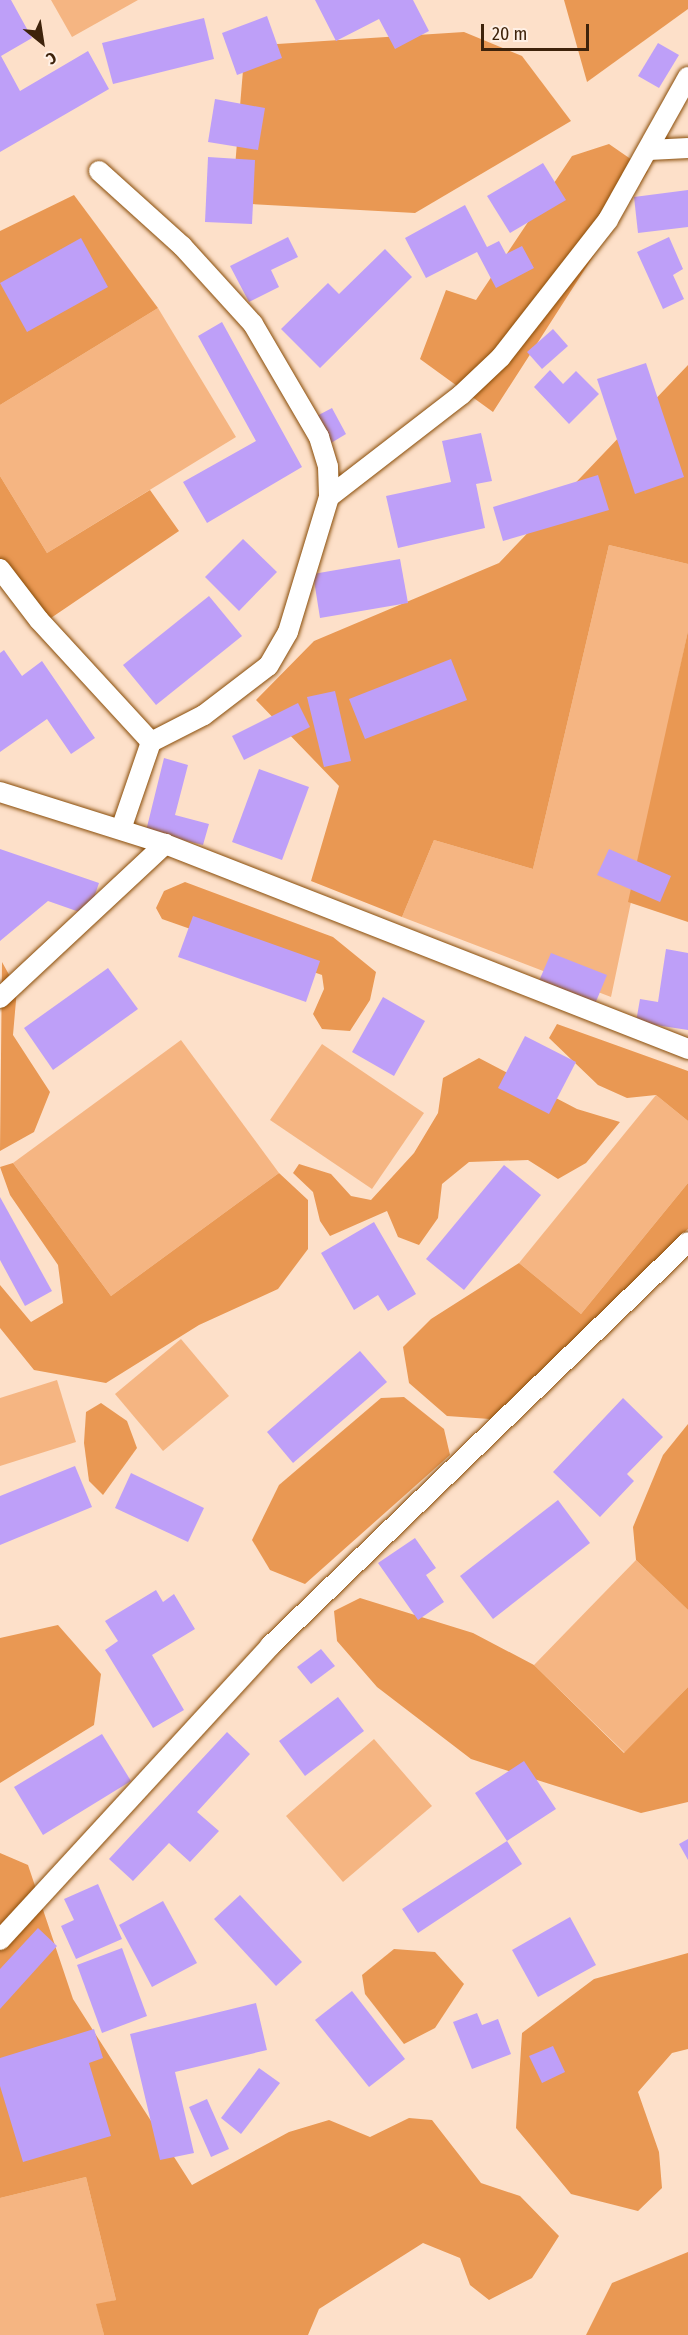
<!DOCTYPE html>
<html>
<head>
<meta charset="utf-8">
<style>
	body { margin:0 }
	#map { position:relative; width:688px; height:2335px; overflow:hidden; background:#fde0c9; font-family:"Fira Sans Condensed",sans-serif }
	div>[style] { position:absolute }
	.green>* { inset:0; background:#f5b582 }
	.forest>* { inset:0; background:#e99853 }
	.building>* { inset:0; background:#be9ff8 }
	.roads { filter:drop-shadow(0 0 2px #894c08) drop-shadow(0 0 2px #894c08) }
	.lane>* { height:20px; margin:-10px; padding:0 10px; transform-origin:10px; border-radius:10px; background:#fff }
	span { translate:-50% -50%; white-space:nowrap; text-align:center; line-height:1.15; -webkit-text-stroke:4.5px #fff0e5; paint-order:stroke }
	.north { position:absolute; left:12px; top:12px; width:60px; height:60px; -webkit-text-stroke:4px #fff0e5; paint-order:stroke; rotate:150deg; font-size:16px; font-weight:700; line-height:24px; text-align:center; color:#3e230b }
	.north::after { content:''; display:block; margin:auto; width:21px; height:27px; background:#3e230b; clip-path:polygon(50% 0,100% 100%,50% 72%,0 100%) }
	.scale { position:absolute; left:481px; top:24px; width:108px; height:27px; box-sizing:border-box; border:3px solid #3e230b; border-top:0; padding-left:8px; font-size:18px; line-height:21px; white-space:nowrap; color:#3e230b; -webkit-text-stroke:4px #fff0e5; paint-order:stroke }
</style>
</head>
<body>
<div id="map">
	<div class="green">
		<i style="clip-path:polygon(51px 0,138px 0,72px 37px)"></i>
		<i style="clip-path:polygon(158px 308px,236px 437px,47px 553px,0 476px,0 405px)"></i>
		<i style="clip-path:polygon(609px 545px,688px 564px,688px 631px,611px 997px,402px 917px,434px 840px,533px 869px)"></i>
		<i style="clip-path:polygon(181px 1040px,279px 1173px,111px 1296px,13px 1163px)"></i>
		<i style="clip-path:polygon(322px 1044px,424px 1113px,372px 1189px,270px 1120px)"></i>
		<i style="clip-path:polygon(656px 1095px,688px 1121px,688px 1183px,581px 1314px,519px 1263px)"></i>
		<i style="clip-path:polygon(181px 1339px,229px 1396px,163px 1451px,115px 1394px)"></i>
		<i style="clip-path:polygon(57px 1380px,76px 1442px,0 1466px,0 1398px)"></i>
		<i style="clip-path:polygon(636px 1560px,688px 1610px,688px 1687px,625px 1753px,534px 1665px)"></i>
		<i style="clip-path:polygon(374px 1739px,432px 1806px,343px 1882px,286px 1816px)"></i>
		<i style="clip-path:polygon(86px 2177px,116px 2300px,97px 2305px,104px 2335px,0 2335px,0 2198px)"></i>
	</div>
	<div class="forest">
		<i style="clip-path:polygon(564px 0,688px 0,688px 9px,587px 82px)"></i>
		<i style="clip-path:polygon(464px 32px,522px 56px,571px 121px,415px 213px,232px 203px,245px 46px)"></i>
		<i style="clip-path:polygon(609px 144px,648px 171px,493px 412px,420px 359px,446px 290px,476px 300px,572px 156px)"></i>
		<i style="clip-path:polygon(74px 195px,158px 308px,0 405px,0 231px)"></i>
		<i style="clip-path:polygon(688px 365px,688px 564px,609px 545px,533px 869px,434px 840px,402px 917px,311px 881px,339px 786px,256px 700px,314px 641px,499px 563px)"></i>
		<i style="clip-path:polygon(0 476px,47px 553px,150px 490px,179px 531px,48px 620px,0 559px)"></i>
		<i style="clip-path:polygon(688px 631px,688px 922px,628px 902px)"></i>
		<i style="clip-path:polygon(185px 882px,333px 937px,376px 972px,370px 1000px,350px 1031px,322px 1029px,313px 1014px,324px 989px,322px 975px,162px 919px,156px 908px,164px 891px)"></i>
		<i style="clip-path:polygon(2px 962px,17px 989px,13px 1035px,50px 1092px,34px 1132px,0 1151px)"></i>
		<i style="clip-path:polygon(557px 1024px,688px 1071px,688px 1121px,656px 1095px,627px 1098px,598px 1085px,549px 1038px)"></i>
		<i style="clip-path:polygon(479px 1058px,577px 1109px,620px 1122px,586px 1163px,558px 1179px,528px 1160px,469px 1162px,442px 1184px,438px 1218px,419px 1245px,398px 1237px,387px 1211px,330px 1236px,320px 1221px,313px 1192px,293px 1173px,299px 1164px,331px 1174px,351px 1196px,371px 1200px,414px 1153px,438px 1113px,443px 1078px)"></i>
		<i style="clip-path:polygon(13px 1163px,111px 1296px,279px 1173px,308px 1200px,308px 1249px,278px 1289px,199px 1325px,106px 1383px,34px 1370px,0 1328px,0 1285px,31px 1322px,63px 1303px,58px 1265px,10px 1195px,0 1167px)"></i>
		<i style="clip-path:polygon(688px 1183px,688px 1229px,490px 1419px,447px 1416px,409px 1383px,403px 1347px,431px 1319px,519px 1263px,581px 1314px)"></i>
		<i style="clip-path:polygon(404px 1397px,444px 1429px,450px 1455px,305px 1584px,270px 1570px,252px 1540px,279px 1485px,381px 1398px)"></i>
		<i style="clip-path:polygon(101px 1403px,127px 1421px,137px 1448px,103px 1495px,89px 1481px,84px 1443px,86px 1412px)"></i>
		<i style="clip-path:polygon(688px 1424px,688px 1610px,636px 1560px,633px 1527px,663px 1455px)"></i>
		<i style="clip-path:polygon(360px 1598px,473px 1633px,534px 1665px,624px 1753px,688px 1687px,688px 1802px,641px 1813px,471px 1759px,377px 1687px,337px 1641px,334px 1611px)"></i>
		<i style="clip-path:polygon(58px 1625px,101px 1674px,94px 1725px,0 1783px,0 1638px)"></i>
		<i style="clip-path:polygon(0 1853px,28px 1865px,73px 1999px,192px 2185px,289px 2132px,329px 2120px,370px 2137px,409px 2118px,432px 2120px,481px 2183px,520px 2196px,559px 2236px,532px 2278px,489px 2300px,470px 2285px,460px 2258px,423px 2243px,319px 2309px,308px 2335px,104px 2335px,96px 2304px,116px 2300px,86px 2177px,0 2198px)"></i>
		<i style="clip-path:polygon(394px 1949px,435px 1952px,464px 1984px,435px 2028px,404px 2044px,365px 1994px,362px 1975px)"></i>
		<i style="clip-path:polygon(688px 1953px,688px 2049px,672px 2053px,638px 2092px,659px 2152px,662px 2188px,638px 2211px,571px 2194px,516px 2128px,522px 2033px,594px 1979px)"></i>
		<i style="clip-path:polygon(688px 2252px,688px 2335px,586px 2335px,612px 2283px)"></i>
	</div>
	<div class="building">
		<i style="clip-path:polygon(0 0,11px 0,32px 38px,1px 56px,20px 91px,88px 51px,109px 89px,0 152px)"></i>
		<i style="clip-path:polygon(315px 0,413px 0,429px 31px,395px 49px,379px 19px,336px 41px)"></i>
		<i style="clip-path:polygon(267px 16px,282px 58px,237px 75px,222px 33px)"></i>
		<i style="clip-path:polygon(204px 18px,214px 59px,113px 84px,102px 43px)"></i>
		<i style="clip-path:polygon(658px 43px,679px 55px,659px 88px,638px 76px)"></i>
		<i style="clip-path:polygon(215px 99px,265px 108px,258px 150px,208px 142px)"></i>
		<i style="clip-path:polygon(208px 157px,255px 160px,252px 224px,205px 222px)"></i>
		<i style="clip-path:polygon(543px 163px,566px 200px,510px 233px,487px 196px)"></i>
		<i style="clip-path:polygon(688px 190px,688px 227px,638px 233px,634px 197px)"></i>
		<i style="clip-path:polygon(465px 205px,487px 247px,499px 241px,506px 254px,522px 246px,534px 268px,496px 288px,477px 252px,426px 278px,405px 238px)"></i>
		<i style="clip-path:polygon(288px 237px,298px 257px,271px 270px,279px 287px,249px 302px,230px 266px)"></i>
		<i style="clip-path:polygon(669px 237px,683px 269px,673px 275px,684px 299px,663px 309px,637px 252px)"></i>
		<i style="clip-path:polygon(81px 238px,108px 287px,27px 332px,0 283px)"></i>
		<i style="clip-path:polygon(385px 249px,412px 277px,320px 368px,281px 329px,328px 283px,339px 294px)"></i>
		<i style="clip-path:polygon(222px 322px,302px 467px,207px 523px,183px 482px,256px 441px,198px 336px)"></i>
		<i style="clip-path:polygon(553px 329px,568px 346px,542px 369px,527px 352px)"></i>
		<i style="clip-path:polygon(646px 363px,684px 477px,635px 494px,597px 379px)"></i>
		<i style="clip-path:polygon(550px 370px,563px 384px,576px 371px,599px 394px,569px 424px,534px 387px)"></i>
		<i style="clip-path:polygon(332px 408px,346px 434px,326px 446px,311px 419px)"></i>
		<i style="clip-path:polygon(481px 433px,492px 481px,476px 484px,485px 528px,398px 548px,386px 496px,451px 482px,442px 441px)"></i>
		<i style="clip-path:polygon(598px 475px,609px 510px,503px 541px,493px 507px)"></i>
		<i style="clip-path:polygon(243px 539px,277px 572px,239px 611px,205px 577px)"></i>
		<i style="clip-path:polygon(400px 559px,408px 603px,320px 618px,313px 574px)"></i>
		<i style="clip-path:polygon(209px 596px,242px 636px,156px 705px,123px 665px)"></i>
		<i style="clip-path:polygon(4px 650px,22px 676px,42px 661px,95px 738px,71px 754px,47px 719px,0 752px,0 653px)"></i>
		<i style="clip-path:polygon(451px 659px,467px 700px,365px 739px,349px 699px)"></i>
		<i style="clip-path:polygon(335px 691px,351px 761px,324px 767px,307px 697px)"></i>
		<i style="clip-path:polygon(298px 703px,310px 727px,244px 760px,232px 736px)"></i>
		<i style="clip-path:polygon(164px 758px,188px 765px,175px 815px,209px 824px,203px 845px,146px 831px)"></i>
		<i style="clip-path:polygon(259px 769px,309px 787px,282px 860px,232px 842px)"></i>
		<i style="clip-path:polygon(0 849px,99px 883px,88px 915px,48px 901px,0 941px)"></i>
		<i style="clip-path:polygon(609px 849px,671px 876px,660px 902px,597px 875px)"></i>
		<i style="clip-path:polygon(193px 916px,320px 961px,306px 1002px,178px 957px)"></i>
		<i style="clip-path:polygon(666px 949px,688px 953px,688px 1030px,636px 1022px,640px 999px,658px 1002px)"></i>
		<i style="clip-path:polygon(551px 953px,607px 975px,595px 1004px,539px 981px)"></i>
		<i style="clip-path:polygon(108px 968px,138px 1009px,53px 1070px,24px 1028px)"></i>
		<i style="clip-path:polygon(383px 997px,425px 1021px,394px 1076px,352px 1052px)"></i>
		<i style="clip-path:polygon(525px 1036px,576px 1062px,549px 1114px,498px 1088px)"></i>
		<i style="clip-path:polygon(504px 1165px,541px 1195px,464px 1290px,426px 1259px)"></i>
		<i style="clip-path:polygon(0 1197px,52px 1291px,25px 1306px,0 1260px)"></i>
		<i style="clip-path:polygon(374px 1222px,416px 1294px,388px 1311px,378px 1295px,354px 1310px,321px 1253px)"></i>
		<i style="clip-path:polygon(360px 1351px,387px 1382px,293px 1463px,267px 1432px)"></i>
		<i style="clip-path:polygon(623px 1398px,663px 1437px,627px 1474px,634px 1481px,600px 1517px,553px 1472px)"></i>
		<i style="clip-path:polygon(75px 1466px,92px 1507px,0 1545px,0 1496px)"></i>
		<i style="clip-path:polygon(131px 1473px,204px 1508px,188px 1542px,115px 1508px)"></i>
		<i style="clip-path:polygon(558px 1500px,590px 1543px,493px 1619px,460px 1576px)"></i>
		<i style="clip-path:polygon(415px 1538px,436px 1568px,426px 1575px,444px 1602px,418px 1620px,378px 1563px)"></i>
		<i style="clip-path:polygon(156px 1590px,163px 1602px,174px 1594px,195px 1629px,152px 1655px,184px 1710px,153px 1728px,105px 1650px,118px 1641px,105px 1621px)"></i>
		<i style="clip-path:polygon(321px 1649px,335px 1666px,311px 1684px,297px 1667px)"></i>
		<i style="clip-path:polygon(338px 1697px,364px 1731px,305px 1776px,279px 1741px)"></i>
		<i style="clip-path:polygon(227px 1732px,250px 1754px,197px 1812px,219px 1831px,190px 1862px,169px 1843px,133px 1881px,109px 1859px)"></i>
		<i style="clip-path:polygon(102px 1734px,131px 1781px,43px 1835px,14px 1787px)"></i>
		<i style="clip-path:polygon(524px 1761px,556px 1809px,507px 1841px,522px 1864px,418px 1933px,402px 1909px,507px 1841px,475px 1793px)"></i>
		<i style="clip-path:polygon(688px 1839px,688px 1860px,679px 1844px)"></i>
		<i style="clip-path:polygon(98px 1884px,122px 1939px,76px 1959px,61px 1926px,74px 1920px,64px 1899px)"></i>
		<i style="clip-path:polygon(240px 1895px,302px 1962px,276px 1986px,214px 1919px)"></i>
		<i style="clip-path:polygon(163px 1901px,197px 1963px,152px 1987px,119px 1925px)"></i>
		<i style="clip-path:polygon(570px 1917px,596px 1965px,538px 1997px,512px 1950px)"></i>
		<i style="clip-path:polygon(38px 1928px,57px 1946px,0 2009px,0 1969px)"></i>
		<i style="clip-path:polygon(122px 1948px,147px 2016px,102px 2033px,77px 1965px)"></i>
		<i style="clip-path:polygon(352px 1991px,405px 2059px,369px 2087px,315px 2020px)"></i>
		<i style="clip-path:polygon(256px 2003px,267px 2050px,175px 2072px,194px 2153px,160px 2160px,130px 2034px)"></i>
		<i style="clip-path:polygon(477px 2013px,482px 2025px,498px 2019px,511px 2054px,472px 2069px,453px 2022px)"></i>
		<i style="clip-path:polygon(94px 2029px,103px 2058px,89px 2063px,111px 2136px,23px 2162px,0 2086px,0 2058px)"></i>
		<i style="clip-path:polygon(553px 2046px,565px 2072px,542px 2083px,529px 2056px)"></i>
		<i style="clip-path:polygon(259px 2068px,280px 2083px,241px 2134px,221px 2118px)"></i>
		<i style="clip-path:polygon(207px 2099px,229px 2149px,211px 2157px,189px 2107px)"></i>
	</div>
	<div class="roads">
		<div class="lane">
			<i style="left:649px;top:150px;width:39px;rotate:-3deg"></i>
			<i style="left:99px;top:171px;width:112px;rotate:42.1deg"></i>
			<i style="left:182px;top:246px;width:105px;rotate:47.7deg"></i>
			<i style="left:253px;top:324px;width:131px;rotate:59.7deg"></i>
			<i style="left:319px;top:437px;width:31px;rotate:73deg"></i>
			<i style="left:328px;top:467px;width:30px;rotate:88deg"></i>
			<i style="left:329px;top:497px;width:141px;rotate:106.9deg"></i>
			<i style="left:288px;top:632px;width:39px;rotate:120deg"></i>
			<i style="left:268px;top:666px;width:81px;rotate:142.6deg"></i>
			<i style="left:204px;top:715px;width:59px;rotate:153deg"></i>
			<i style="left:329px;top:497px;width:167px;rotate:-37.7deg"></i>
			<i style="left:461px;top:395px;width:55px;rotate:-43.5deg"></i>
			<i style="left:501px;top:357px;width:174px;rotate:-52deg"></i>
			<i style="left:608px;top:220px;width:164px;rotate:-60.8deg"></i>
			<i style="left:0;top:569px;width:64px;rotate:52.6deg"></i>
			<i style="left:39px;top:620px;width:166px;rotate:47.4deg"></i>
			<i style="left:151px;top:742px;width:92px;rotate:109deg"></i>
			<i style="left:0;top:792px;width:173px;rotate:17.5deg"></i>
			<i style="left:165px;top:844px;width:562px;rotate:21.4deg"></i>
			<i style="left:0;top:998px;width:226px;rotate:-43deg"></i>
			<i style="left:0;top:1940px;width:399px;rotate:-47.4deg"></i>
			<i style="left:270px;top:1646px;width:581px;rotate:-44.02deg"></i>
		</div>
	</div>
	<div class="north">С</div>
	<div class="scale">20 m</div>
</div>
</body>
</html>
